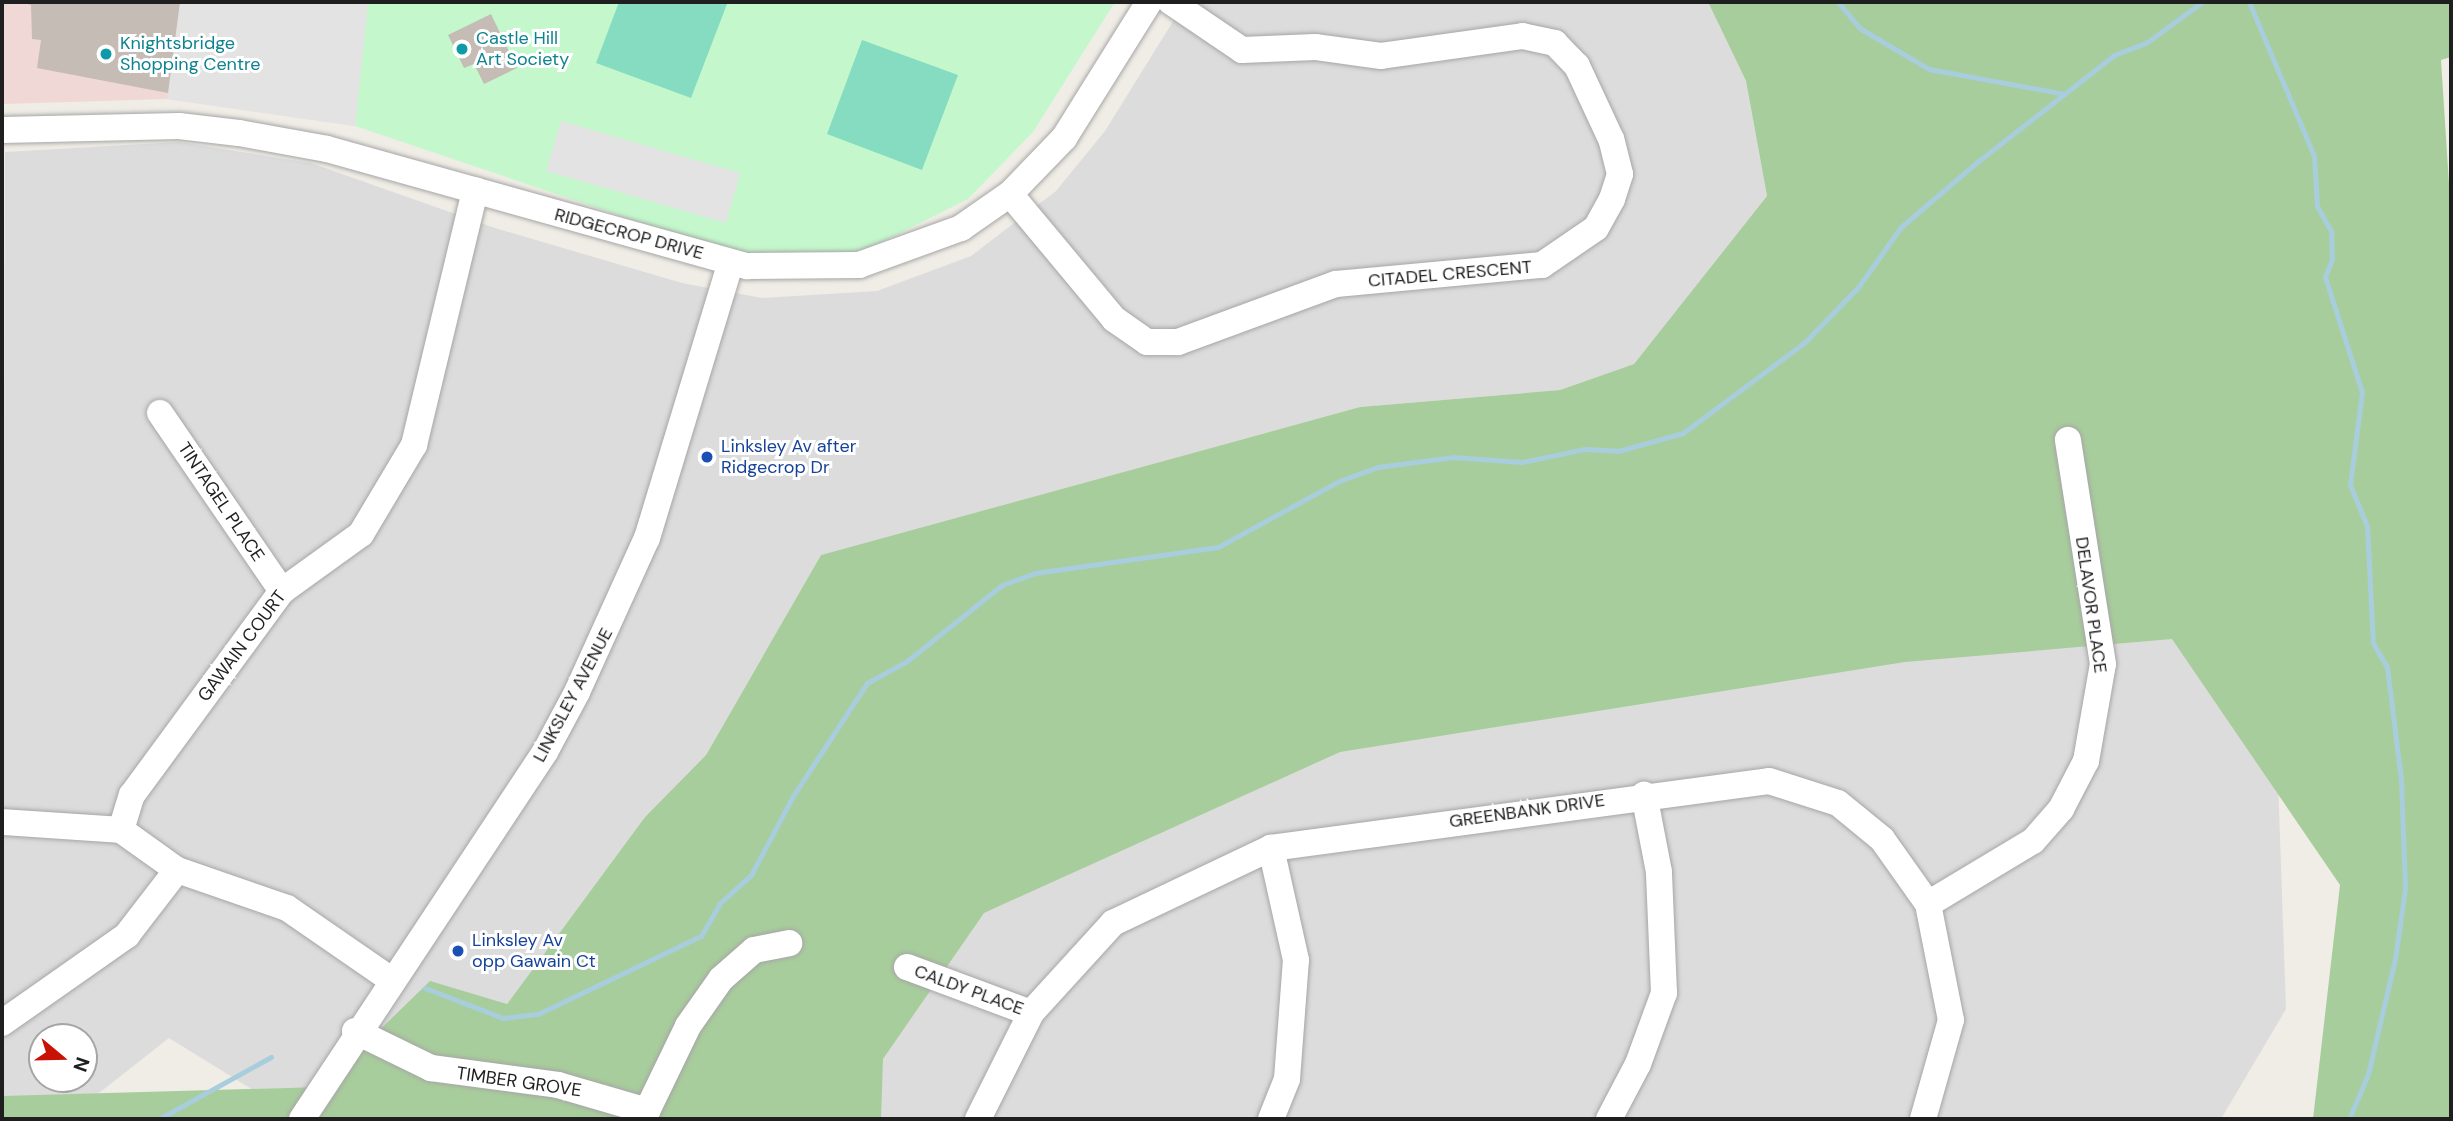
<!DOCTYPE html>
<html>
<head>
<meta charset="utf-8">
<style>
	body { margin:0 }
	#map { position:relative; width:2453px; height:1121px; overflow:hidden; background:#f0ede6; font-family:"DM Sans",sans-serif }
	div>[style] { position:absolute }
	.residential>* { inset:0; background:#dddcdc }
	.commercial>* { inset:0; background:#f0d8d6 }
	.forest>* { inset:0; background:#a8cd9c }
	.park>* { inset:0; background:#c4f8cc }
	.pitch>* { inset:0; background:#86dcc0 }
	.parking>* { inset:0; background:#e3e3e3 }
	.stream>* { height:5px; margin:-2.5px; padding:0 2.5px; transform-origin:2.5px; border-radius:2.5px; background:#a8cddc }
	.building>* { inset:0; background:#c4bcb5 }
	.roads { filter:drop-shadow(0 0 2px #a6a6a6) drop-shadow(0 0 2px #a6a6a6) }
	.minor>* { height:26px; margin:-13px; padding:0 13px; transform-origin:13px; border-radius:13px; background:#fff }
	.dots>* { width:19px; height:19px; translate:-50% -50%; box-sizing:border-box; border:4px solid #fff; border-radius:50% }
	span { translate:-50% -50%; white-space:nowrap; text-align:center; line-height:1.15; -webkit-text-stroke:6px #fff; paint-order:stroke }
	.culture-label { font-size:18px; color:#0d838f }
	.left { translate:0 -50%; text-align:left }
	.street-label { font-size:18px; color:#1f1f1f }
	.transit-label { font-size:18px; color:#164399 }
	.frame { position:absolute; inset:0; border:4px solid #1f1f1f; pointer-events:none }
	.north { position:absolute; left:28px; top:1023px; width:70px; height:70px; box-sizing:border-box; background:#fff; border:2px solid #a5a5a5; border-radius:50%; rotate:109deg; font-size:19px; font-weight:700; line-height:28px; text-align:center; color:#1f1f1f }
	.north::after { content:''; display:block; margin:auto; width:24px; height:32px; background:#c81206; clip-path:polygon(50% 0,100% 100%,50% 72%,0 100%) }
</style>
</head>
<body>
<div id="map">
	<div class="residential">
		<i style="clip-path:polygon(evenodd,1185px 2px,1708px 2px,1746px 81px,1767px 196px,1634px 364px,1560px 390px,1360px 407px,821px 555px,706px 755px,645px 817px,507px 1004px,950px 785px,1844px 587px,2273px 637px,2286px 1009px,2221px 1119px,300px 1119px,169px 1038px,66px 1119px,2px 1119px,5px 152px,179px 142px,311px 163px,495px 228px,682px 283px,762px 298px,877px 291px,971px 256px,1056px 191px,1105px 131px,1185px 2px,42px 1037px,84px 1037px,84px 1079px,42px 1079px,42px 1037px)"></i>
	</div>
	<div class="commercial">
		<i style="clip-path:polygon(2px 2px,368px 2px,355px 126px,167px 99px,4px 104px)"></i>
	</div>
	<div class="forest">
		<i style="clip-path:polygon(1708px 2px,2451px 2px,2451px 57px,2441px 60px,2451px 215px,2451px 1119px,2313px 1119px,2340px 885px,2172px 639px,1905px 662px,1340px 752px,984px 913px,883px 1059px,881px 1119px,2px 1119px,2px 1096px,321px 1087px,430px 981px,507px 1004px,645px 817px,706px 755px,821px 555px,1360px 407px,1560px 390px,1634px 364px,1767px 196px,1746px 81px)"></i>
	</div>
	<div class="park">
		<i style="clip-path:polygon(368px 2px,1115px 2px,1033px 132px,968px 199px,862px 252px,746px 258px,355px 126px)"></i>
	</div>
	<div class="pitch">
		<i style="clip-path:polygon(619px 2px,727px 4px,691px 98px,596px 63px)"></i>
		<i style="clip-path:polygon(862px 40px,958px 75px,922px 170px,827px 134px)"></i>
	</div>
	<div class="parking">
		<i style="clip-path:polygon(180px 2px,368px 2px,355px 126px,167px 99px)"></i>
		<i style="clip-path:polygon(561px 121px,740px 173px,726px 223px,546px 171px)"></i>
	</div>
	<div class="stream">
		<i style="left:1838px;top:2px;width:35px;rotate:50deg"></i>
		<i style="left:1861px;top:29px;width:79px;rotate:30.5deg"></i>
		<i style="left:1929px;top:69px;width:138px;rotate:10.4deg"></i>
		<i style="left:2249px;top:2px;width:167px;rotate:67.1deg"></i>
		<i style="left:2314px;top:156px;width:50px;rotate:86.6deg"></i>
		<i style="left:2317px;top:206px;width:29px;rotate:61deg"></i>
		<i style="left:2331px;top:231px;width:28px;rotate:88deg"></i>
		<i style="left:2332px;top:259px;width:19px;rotate:111deg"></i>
		<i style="left:2325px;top:277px;width:121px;rotate:72.2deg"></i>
		<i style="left:2362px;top:392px;width:94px;rotate:97.4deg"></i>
		<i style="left:2350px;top:485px;width:44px;rotate:67.5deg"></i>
		<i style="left:2367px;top:526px;width:117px;rotate:87.1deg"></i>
		<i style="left:2373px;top:643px;width:28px;rotate:60deg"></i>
		<i style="left:2387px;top:667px;width:113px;rotate:82.9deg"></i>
		<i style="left:2401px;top:779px;width:109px;rotate:87.9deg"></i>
		<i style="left:2405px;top:888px;width:72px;rotate:98deg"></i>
		<i style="left:2395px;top:959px;width:118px;rotate:103.2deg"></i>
		<i style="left:2368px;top:1074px;width:49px;rotate:112.9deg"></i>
		<i style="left:425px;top:988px;width:84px;rotate:21deg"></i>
		<i style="left:503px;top:1018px;width:35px;rotate:-7deg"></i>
		<i style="left:538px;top:1014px;width:181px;rotate:-25.6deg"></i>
		<i style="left:701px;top:936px;width:38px;rotate:-60deg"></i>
		<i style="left:720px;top:903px;width:42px;rotate:-42.1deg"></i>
		<i style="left:751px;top:875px;width:89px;rotate:-62deg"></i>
		<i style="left:793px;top:796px;width:135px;rotate:-56.8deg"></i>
		<i style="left:867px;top:683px;width:46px;rotate:-28.8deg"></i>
		<i style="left:907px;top:661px;width:122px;rotate:-38.7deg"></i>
		<i style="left:1002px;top:585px;width:35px;rotate:-20deg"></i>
		<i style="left:1035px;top:573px;width:185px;rotate:-8.1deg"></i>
		<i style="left:1218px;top:547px;width:138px;rotate:-28.6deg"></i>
		<i style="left:1339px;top:481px;width:41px;rotate:-19.7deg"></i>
		<i style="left:1378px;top:467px;width:76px;rotate:-7.6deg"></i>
		<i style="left:1453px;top:457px;width:69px;rotate:4.1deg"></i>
		<i style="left:1522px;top:462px;width:63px;rotate:-11.8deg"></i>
		<i style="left:1584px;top:449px;width:34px;rotate:3deg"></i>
		<i style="left:1618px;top:451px;width:67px;rotate:-15.5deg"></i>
		<i style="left:1683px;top:433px;width:152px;rotate:-36.7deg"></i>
		<i style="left:1805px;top:342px;width:78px;rotate:-46deg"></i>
		<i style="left:1859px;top:286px;width:72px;rotate:-54.6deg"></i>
		<i style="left:1901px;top:227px;width:99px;rotate:-40.5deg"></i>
		<i style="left:1976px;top:163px;width:175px;rotate:-38deg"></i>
		<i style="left:2114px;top:55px;width:34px;rotate:-21deg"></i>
		<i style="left:2146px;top:43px;width:69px;rotate:-36.2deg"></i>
		<i style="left:159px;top:1119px;width:128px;rotate:-29deg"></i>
	</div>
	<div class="building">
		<i style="clip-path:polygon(21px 2px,180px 2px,168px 93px,37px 68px,41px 40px,32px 39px,31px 5px)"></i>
		<i style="clip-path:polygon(491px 14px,517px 68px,484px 84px,474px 64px,464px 68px,448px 35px)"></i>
	</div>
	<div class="roads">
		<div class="minor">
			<i style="left:2px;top:130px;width:177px;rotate:-1.3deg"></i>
			<i style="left:179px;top:126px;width:60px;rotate:6.7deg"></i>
			<i style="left:239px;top:133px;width:89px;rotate:10.3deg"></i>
			<i style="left:327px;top:149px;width:436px;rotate:15.6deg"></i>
			<i style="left:747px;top:266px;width:112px;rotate:-0.5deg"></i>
			<i style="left:859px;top:265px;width:109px;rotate:-19.9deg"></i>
			<i style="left:961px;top:228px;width:60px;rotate:-34.8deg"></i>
			<i style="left:1010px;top:194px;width:78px;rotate:-46deg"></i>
			<i style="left:1064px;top:138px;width:160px;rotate:-58deg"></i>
			<i style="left:1010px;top:194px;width:163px;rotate:50.2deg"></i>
			<i style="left:1114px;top:319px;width:40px;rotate:34.9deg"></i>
			<i style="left:1147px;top:342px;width:31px"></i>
			<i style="left:1178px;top:342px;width:168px;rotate:-20.2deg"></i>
			<i style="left:1336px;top:284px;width:207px;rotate:-5.3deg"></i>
			<i style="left:1542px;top:265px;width:65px;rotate:-34.4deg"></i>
			<i style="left:1596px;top:228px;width:33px;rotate:-61deg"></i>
			<i style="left:1612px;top:199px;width:26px;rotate:-72deg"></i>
			<i style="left:1620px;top:174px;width:36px;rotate:-104deg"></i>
			<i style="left:1611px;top:139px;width:81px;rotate:-115deg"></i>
			<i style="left:1577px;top:66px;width:32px;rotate:-134deg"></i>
			<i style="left:1555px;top:43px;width:33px;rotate:-168deg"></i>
			<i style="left:1523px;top:36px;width:143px;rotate:172deg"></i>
			<i style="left:1381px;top:56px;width:67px;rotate:-172.2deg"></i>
			<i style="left:1315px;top:47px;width:73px;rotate:177.6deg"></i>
			<i style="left:1242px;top:50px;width:86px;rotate:-145.9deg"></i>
			<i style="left:160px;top:413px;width:216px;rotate:55.6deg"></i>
			<i style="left:2px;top:822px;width:119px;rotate:3.8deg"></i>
			<i style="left:1928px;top:904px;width:122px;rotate:-31deg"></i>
			<i style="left:2033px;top:841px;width:43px;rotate:-48.8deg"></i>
			<i style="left:2061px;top:809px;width:54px;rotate:-62.5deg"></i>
			<i style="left:2086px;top:761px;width:98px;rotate:-80.1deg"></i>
			<i style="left:2103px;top:664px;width:227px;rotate:-98.9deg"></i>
			<i style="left:907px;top:967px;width:132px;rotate:20.4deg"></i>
			<i style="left:390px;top:979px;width:125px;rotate:-145.4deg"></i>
			<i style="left:287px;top:908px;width:116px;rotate:-160.9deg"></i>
			<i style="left:177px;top:870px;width:69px;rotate:-144.5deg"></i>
			<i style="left:121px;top:830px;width:37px;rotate:-73deg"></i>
			<i style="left:132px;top:795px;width:253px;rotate:-53.7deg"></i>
			<i style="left:282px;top:591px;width:97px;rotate:-35.8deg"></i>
			<i style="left:361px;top:534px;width:104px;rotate:-59.2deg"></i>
			<i style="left:414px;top:445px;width:262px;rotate:-76.5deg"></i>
			<i style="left:2px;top:1023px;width:153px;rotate:-35.1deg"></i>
			<i style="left:127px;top:935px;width:82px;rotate:-52.4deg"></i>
			<i style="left:355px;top:1031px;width:85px;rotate:26deg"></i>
			<i style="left:431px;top:1068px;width:128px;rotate:7.6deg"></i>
			<i style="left:558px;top:1085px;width:93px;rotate:16.3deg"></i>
			<i style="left:647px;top:1111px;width:94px;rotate:-64.2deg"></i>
			<i style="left:688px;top:1026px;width:57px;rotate:-54.9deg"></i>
			<i style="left:721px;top:979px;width:44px;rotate:-41.3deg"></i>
			<i style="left:754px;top:950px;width:36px;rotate:-11deg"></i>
			<i style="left:302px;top:1119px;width:440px;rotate:-56.5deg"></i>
			<i style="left:545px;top:752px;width:68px;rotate:-61.9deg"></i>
			<i style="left:577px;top:692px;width:169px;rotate:-65.6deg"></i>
			<i style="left:647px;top:538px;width:288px;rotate:-73.1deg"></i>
			<i style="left:978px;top:1119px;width:119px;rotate:-63.4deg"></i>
			<i style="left:1031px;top:1013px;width:122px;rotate:-47.7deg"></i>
			<i style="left:1113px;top:923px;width:175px;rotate:-25.4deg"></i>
			<i style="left:1271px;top:848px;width:502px;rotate:-7.66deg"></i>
			<i style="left:1769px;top:781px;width:72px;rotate:17.7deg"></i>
			<i style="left:1838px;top:803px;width:57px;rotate:39.3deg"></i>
			<i style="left:1882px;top:839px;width:80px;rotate:54.7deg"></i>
			<i style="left:1928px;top:904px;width:118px;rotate:78.8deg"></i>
			<i style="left:1951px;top:1020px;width:103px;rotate:105.8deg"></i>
			<i style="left:1271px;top:1119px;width:43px;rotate:-68.2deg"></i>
			<i style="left:1287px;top:1079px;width:119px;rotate:-85.7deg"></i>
			<i style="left:1296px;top:960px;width:115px;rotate:-102.6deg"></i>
			<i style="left:1609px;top:1119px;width:62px;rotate:-62.2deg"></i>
			<i style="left:1638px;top:1064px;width:76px;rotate:-69.9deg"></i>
			<i style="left:1664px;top:993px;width:121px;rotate:-92.4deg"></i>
			<i style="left:1659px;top:872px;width:79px;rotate:-100.9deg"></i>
		</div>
	</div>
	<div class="dots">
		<i style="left:462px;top:49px;background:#0f9aa8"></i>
		<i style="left:106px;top:54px;background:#0f9aa8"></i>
		<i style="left:707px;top:457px;background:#1a4fb4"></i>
		<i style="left:458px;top:951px;background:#1a4fb4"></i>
	</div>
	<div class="culture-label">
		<span class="left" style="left:476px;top:49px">Castle Hill<br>Art Society</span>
		<span class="left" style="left:120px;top:54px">Knightsbridge<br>Shopping Centre</span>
	</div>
	<div class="street-label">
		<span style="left:629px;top:234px;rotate:15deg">RIDGECROP DRIVE</span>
		<span style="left:1450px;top:274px;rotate:-5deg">CITADEL CRESCENT</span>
		<span style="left:221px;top:502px;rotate:56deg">TINTAGEL PLACE</span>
		<span style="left:2091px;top:605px;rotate:82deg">DELAVOR PLACE</span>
		<span style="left:242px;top:646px;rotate:-53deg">GAWAIN COURT</span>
		<span style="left:573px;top:695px;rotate:-62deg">LINKSLEY AVENUE</span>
		<span style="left:1527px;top:811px;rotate:-8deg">GREENBANK DRIVE</span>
		<span style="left:969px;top:990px;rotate:20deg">CALDY PLACE</span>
		<span style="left:519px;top:1082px;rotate:8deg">TIMBER GROVE</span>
	</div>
	<div class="transit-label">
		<span class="left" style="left:721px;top:457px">Linksley Av after<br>Ridgecrop Dr</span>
		<span class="left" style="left:472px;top:951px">Linksley Av<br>opp Gawain Ct</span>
	</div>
	<div class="frame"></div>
	<div class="north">N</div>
</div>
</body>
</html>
